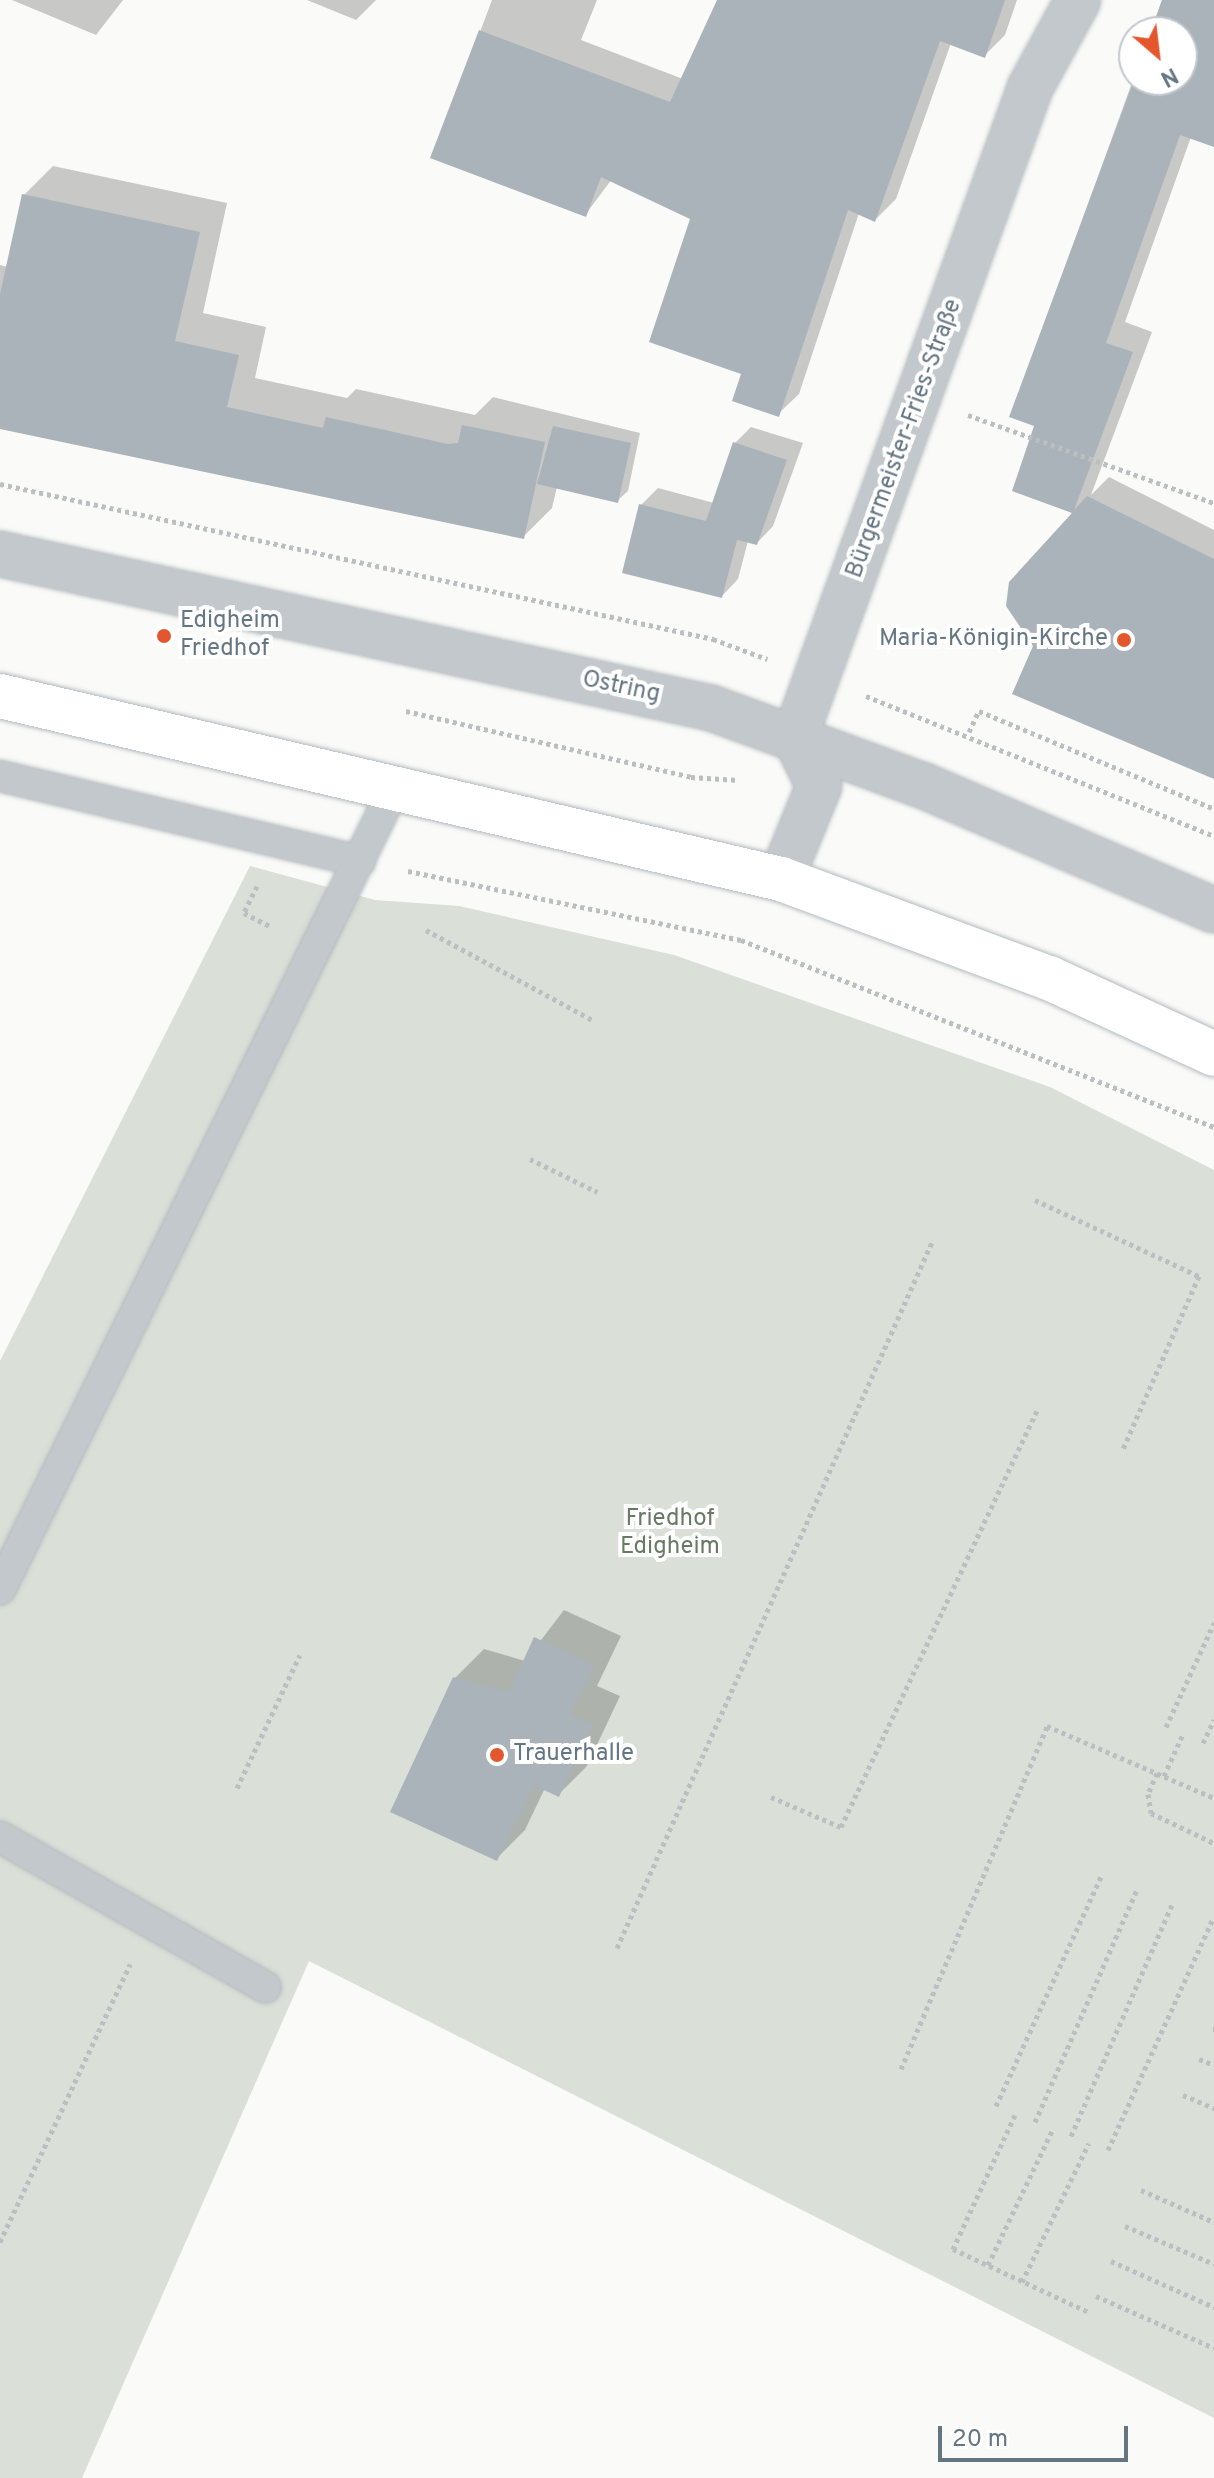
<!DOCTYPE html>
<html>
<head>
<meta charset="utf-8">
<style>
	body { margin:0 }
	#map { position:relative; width:1214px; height:2478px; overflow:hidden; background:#fafaf8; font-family:Overpass,sans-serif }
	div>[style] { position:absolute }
	.green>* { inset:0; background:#dadfd7 }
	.shadow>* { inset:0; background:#0003 }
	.building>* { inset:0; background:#aab3b9 }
	.path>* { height:5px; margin-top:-2.5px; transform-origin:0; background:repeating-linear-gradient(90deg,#bbbfc2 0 4px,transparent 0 8px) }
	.roads { filter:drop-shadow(0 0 2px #b3babf) drop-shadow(0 0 2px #b3babf) }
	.lane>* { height:30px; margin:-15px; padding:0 15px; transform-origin:15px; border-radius:15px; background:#c3c8cc }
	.street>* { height:44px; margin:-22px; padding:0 22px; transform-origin:22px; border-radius:22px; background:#c3c8cc }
	.secondary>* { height:44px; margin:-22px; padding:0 22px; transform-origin:22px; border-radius:22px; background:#fff }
	.dots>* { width:22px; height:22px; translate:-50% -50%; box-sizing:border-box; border:4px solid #fff; border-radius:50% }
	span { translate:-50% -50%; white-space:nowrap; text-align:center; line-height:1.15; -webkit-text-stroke:8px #fff; paint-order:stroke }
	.street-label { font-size:24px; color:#657683 }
	.poi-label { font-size:24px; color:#657683 }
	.left { translate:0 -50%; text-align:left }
	.right { translate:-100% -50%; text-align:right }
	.park-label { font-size:24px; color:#687a64 }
	.north { position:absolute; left:1118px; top:16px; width:80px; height:80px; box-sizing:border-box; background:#fff; border:2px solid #c1c8cd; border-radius:50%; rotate:152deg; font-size:22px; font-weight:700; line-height:32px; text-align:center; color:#657683 }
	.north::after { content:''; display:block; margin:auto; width:28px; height:36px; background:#e4572e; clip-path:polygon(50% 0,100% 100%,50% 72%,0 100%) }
	.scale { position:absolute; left:938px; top:2426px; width:190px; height:36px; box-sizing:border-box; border:4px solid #657683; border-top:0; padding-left:10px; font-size:24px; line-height:28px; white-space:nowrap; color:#657683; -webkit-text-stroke:6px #fff; paint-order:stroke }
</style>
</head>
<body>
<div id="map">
	<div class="green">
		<i style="clip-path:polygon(250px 866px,375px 900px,459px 906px,674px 955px,1050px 1087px,1214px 1170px,1214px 2418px,309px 1961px,82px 2478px,0 2478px,0 1361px)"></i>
	</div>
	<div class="shadow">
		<i style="clip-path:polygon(12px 0,123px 0,96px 35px)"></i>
		<i style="clip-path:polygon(307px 0,376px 0,356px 20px)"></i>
		<i style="clip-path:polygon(492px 0,597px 0,581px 40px,683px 79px,719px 0,1017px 0,1005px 35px,985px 55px,951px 43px,896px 199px,875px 220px,859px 213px,799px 394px,778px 414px,744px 373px,693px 218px,612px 179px,585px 215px,433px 157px)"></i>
		<i style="clip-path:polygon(1162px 0,1214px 0,1214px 145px,1191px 137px,1125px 322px,1152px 332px,1091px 495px,1109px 477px,1214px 530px,1214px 777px,1035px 646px,1075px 512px,1015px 489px,1036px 425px,1011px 416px,1134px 77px,1182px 80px,1182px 32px,1150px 32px)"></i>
		<i style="clip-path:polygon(53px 166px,227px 203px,203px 313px,266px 327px,255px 378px,347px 398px,356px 389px,475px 415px,493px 397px,640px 433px,628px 491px,617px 501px,557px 487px,552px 508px,523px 537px,0 423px,0 265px,8px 267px,24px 195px)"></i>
		<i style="clip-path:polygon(751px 427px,803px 443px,773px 526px,757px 543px,748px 541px,738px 579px,722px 596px,641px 505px,658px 488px,714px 503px,735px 443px)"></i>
		<i style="clip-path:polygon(564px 1610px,621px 1636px,597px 1686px,620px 1696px,587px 1766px,558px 1795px,545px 1788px,525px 1830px,496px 1859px,455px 1678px,484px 1649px,525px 1661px)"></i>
	</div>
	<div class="building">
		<i style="clip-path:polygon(717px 0,1005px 0,985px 58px,940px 41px,875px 222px,848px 210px,779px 417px,732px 401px,741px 374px,649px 342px,690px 219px,601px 177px,586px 217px,430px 158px,479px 30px,670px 102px)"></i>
		<i style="clip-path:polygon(1162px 0,1214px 0,1214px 147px,1180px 135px,1106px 343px,1133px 352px,1074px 510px,1087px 496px,1214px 559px,1214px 779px,1012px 694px,1033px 646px,1006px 606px,1009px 582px,1072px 513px,1012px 491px,1034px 426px,1009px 417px,1134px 80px,1182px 80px,1182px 32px,1151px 32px)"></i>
		<i style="clip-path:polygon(22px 194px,200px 232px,175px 341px,239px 355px,227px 407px,323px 428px,326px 417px,448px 444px,458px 443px,462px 425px,545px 442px,524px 539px,0 429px,0 294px)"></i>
		<i style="clip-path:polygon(553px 426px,631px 443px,618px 503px,537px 484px)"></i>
		<i style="clip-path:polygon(733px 442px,787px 460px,757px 545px,737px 540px,722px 598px,622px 573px,639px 504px,706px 521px)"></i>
		<i style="clip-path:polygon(534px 1637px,594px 1665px,570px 1715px,592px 1725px,559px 1797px,533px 1785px,497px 1861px,390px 1812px,453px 1677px,509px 1692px)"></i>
	</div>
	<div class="path">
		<i style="left:968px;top:415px;width:261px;rotate:19.7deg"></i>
		<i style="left:0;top:484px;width:730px;rotate:12.26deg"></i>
		<i style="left:713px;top:639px;width:58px;rotate:20.3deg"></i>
		<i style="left:866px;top:696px;width:375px;rotate:21.9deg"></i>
		<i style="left:406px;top:711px;width:293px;rotate:13deg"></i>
		<i style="left:691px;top:777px;width:47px;rotate:3.7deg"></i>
		<i style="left:969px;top:732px;width:23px;rotate:-65deg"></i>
		<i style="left:979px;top:711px;width:255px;rotate:22.6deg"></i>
		<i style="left:408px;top:871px;width:340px;rotate:11.7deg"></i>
		<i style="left:741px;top:940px;width:509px;rotate:21.57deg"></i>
		<i style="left:257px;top:886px;width:30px;rotate:116deg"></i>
		<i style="left:244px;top:913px;width:31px;rotate:27deg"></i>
		<i style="left:426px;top:930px;width:191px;rotate:28.4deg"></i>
		<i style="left:530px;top:1159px;width:75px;rotate:26.2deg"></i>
		<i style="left:1035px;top:1200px;width:181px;rotate:24.9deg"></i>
		<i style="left:1199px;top:1276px;width:189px;rotate:113.7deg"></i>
		<i style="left:1166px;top:1727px;width:115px;rotate:-65.2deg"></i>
		<i style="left:1203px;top:1743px;width:26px;rotate:-65deg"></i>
		<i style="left:1157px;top:1773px;width:23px;rotate:113deg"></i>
		<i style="left:1148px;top:1794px;width:19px;rotate:81deg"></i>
		<i style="left:1151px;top:1813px;width:70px;rotate:25.5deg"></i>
		<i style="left:1164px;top:1776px;width:46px;rotate:-65.7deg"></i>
		<i style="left:237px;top:1788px;width:147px;rotate:-64.7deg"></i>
		<i style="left:771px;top:1797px;width:76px;rotate:23.2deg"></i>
		<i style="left:841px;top:1827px;width:460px;rotate:-64.8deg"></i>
		<i style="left:617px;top:1948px;width:773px;rotate:-65.95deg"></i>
		<i style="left:1213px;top:2029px;width:1px"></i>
		<i style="left:1199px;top:2059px;width:16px;rotate:22deg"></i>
		<i style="left:901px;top:2069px;width:373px;rotate:-66.9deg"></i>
		<i style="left:1047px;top:1726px;width:182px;rotate:23.3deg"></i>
		<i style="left:1183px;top:2095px;width:34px;rotate:23deg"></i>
		<i style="left:996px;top:2106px;width:254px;rotate:-65.4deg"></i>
		<i style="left:1015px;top:2115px;width:148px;rotate:114.8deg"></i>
		<i style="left:953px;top:2249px;width:150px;rotate:24.9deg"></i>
		<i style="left:1035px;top:2122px;width:253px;rotate:-66.3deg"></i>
		<i style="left:1071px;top:2136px;width:252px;rotate:-66.4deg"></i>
		<i style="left:1108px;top:2150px;width:252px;rotate:-65.6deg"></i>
		<i style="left:1141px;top:2190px;width:80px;rotate:23.7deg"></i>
		<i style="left:1125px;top:2226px;width:97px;rotate:23.1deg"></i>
		<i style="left:0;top:2242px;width:307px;rotate:-64.9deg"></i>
		<i style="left:1111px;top:2261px;width:113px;rotate:24.1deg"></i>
		<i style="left:988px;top:2265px;width:151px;rotate:-64.5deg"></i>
		<i style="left:1022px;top:2282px;width:154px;rotate:-64.3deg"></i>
		<i style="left:1096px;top:2296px;width:129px;rotate:23.8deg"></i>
	</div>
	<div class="roads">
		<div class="lane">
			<i style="left:0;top:776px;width:370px;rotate:13.3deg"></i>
			<i style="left:0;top:1589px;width:896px;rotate:-63.78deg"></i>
			<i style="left:0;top:1837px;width:305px;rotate:29.5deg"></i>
		</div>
		<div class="street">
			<i style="left:0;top:554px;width:727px;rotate:12.22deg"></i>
			<i style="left:711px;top:708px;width:227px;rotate:20.1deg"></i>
			<i style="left:924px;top:786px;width:315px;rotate:23.2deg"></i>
			<i style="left:781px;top:879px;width:100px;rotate:-67.8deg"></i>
			<i style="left:819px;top:786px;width:55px;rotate:-116.1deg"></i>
			<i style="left:795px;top:737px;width:690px;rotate:-70.09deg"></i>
			<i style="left:1030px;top:88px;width:100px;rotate:-61.4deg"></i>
		</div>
		<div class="secondary">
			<i style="left:0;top:696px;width:802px;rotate:13.19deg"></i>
			<i style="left:781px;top:879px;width:286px;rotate:20.3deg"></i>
			<i style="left:1049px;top:978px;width:182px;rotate:24.7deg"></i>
		</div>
	</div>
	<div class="dots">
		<i style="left:164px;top:636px;background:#e4572e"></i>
		<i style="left:1124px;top:640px;background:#e4572e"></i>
		<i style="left:497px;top:1755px;background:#e4572e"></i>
	</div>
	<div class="street-label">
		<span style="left:905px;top:439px;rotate:-70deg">Bürgermeister-Fries-Straße</span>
		<span style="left:621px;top:688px;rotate:12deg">Ostring</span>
	</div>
	<div class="poi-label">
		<span class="left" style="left:180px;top:636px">Edigheim<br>Friedhof</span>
		<span class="right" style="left:1108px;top:640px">Maria-Königin-Kirche</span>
		<span class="left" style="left:513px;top:1755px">Trauerhalle</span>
	</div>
	<div class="park-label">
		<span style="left:670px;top:1534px">Friedhof<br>Edigheim</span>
	</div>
	<div class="north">N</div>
	<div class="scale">20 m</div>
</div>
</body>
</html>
